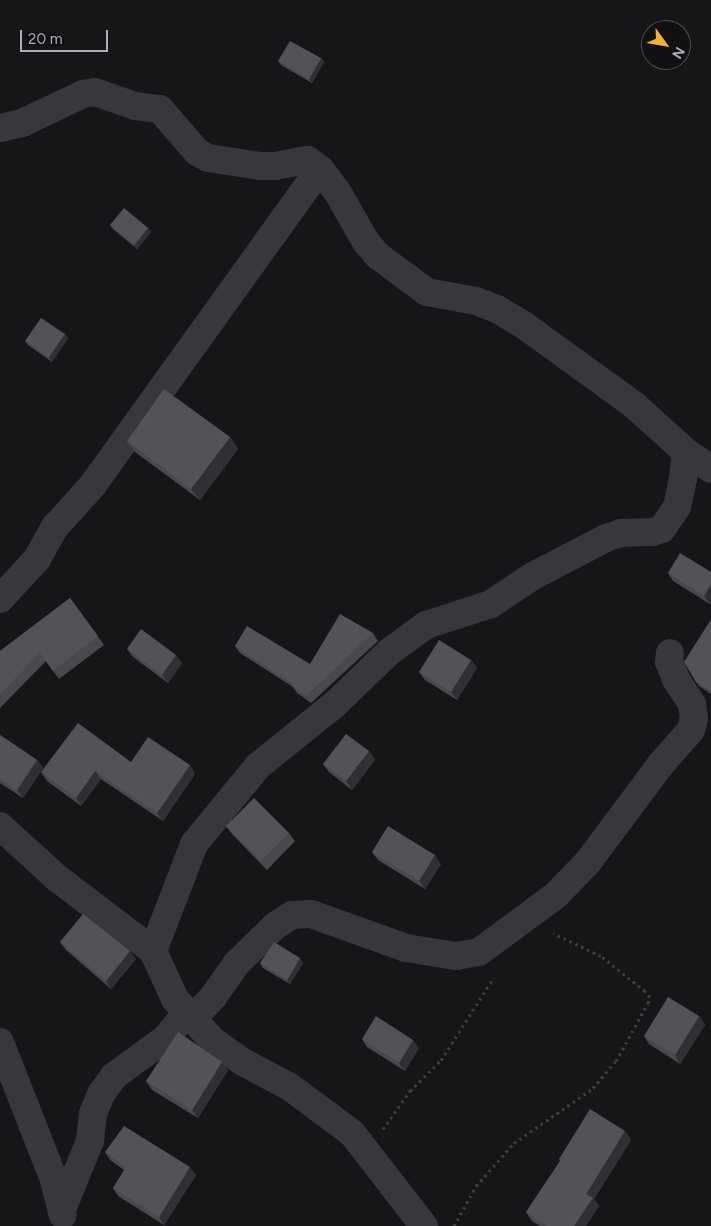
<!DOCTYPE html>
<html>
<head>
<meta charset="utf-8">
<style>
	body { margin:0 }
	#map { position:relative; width:711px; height:1226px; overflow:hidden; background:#161618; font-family:Figtree,sans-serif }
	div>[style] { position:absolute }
	.path>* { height:3px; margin-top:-1.5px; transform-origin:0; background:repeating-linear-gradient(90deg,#3d3f44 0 2.5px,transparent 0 6.5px) }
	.minor>* { height:28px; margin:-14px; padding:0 14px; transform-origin:14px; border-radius:14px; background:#37383d }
	.wall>* { inset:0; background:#47494d }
	.shaded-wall>* { inset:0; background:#2f3033 }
	.building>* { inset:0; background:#525359 }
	span { translate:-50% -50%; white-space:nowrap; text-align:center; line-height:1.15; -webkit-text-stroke:4.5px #111113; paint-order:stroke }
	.north { position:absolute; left:641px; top:20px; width:50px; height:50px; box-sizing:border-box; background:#111113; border:1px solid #4d4f55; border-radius:50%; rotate:122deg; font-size:14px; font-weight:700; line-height:20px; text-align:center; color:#a8adb8 }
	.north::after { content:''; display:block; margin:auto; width:18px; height:22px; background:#f2b134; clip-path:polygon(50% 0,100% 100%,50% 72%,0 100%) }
	.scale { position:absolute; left:20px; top:30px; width:88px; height:22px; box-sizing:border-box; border:2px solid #a8adb8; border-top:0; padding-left:6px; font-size:15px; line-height:18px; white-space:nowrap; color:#a8adb8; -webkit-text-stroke:4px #111113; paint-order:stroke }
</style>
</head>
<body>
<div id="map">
	<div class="path">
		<i style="left:383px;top:1129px;width:47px;rotate:-54.6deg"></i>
		<i style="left:410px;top:1091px;width:44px;rotate:-45deg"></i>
		<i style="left:441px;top:1060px;width:98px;rotate:-57.4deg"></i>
		<i style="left:454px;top:1226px;width:46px;rotate:-61.2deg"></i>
		<i style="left:476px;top:1186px;width:57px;rotate:-48.5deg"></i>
		<i style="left:514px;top:1143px;width:96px;rotate:-34.8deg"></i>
		<i style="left:593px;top:1088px;width:35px;rotate:-50deg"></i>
		<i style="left:616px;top:1061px;width:66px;rotate:-61.1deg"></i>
		<i style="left:648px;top:1003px;width:6px;rotate:-72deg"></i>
		<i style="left:650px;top:997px;width:8px;rotate:-130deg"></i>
		<i style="left:645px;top:991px;width:56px;rotate:-141.5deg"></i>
		<i style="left:601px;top:956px;width:53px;rotate:-154.4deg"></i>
	</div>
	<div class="minor">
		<i style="left:0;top:128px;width:23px;rotate:-13deg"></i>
		<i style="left:22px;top:123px;width:68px;rotate:-25.4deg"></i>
		<i style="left:83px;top:94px;width:12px;rotate:-9deg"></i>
		<i style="left:95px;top:92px;width:42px;rotate:19.3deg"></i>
		<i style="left:135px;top:106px;width:25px;rotate:7deg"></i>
		<i style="left:160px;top:109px;width:57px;rotate:49.3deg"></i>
		<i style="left:197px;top:152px;width:13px;rotate:29deg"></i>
		<i style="left:208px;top:158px;width:53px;rotate:8.7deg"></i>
		<i style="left:260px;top:166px;width:15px"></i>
		<i style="left:275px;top:166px;width:33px;rotate:-11deg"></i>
		<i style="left:307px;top:160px;width:16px;rotate:35deg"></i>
		<i style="left:320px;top:169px;width:30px;rotate:53deg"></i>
		<i style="left:338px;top:193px;width:56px;rotate:60.3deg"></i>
		<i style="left:366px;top:242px;width:18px;rotate:49deg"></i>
		<i style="left:378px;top:256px;width:61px;rotate:36.3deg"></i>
		<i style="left:427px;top:292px;width:50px;rotate:10.4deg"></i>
		<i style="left:476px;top:301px;width:22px;rotate:21deg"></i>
		<i style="left:497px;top:309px;width:33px;rotate:31deg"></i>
		<i style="left:525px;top:326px;width:135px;rotate:35.9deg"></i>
		<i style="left:634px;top:405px;width:70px;rotate:42.1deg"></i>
		<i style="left:686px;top:452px;width:30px;rotate:34deg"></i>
		<i style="left:0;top:599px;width:54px;rotate:-47.2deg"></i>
		<i style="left:37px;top:559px;width:37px;rotate:-61deg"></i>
		<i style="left:55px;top:527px;width:55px;rotate:-47.9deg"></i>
		<i style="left:92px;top:486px;width:390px;rotate:-54.3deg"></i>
		<i style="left:0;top:826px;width:77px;rotate:42.4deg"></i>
		<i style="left:57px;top:878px;width:121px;rotate:37.2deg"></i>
		<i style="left:153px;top:951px;width:53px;rotate:65.4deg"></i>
		<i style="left:175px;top:999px;width:57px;rotate:47.9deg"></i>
		<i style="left:213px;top:1041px;width:37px;rotate:35deg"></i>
		<i style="left:243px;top:1062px;width:53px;rotate:28deg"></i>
		<i style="left:290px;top:1087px;width:77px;rotate:36.6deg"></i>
		<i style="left:352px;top:1133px;width:118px;rotate:52.3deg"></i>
		<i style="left:153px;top:951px;width:115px;rotate:-69deg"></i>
		<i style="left:194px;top:844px;width:101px;rotate:-50.6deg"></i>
		<i style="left:258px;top:766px;width:99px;rotate:-38.8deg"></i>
		<i style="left:335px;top:704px;width:75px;rotate:-43.9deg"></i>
		<i style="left:389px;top:652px;width:46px;rotate:-36.1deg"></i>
		<i style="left:426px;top:625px;width:68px;rotate:-17.9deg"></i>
		<i style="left:491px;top:604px;width:50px;rotate:-33.7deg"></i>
		<i style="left:533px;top:576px;width:82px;rotate:-27.5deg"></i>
		<i style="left:606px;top:538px;width:16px;rotate:-18deg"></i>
		<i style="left:621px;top:533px;width:32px;rotate:-2deg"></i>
		<i style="left:653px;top:532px;width:9px;rotate:-18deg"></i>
		<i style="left:662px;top:529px;width:27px;rotate:-56deg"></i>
		<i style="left:677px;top:507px;width:29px;rotate:-78deg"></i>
		<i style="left:683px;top:479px;width:27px;rotate:-84deg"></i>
		<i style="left:193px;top:1018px;width:29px;rotate:-46deg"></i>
		<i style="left:213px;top:997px;width:42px;rotate:-54.8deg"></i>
		<i style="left:237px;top:963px;width:53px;rotate:-44.2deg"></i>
		<i style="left:275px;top:926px;width:20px;rotate:-33deg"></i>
		<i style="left:292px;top:915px;width:19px;rotate:-3deg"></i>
		<i style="left:311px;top:914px;width:101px;rotate:19.7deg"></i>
		<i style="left:406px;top:948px;width:51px;rotate:9.1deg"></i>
		<i style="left:456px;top:956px;width:23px;rotate:-10deg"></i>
		<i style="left:479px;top:952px;width:96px;rotate:-36.5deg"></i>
		<i style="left:556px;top:895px;width:46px;rotate:-45.9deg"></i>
		<i style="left:588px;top:862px;width:122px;rotate:-53.3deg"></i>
		<i style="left:661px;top:764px;width:45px;rotate:-48.6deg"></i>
		<i style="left:691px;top:730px;width:12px;rotate:-76deg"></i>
		<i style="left:694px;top:718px;width:14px;rotate:-98deg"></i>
		<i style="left:692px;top:704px;width:30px;rotate:-123deg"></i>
		<i style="left:676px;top:679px;width:18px;rotate:-112deg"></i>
		<i style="left:669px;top:662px;width:9px;rotate:-84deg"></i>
		<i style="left:0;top:1042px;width:148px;rotate:68.6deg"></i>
		<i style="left:54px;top:1180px;width:36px;rotate:76deg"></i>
		<i style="left:63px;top:1207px;width:71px;rotate:-67.8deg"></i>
		<i style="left:90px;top:1141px;width:27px;rotate:-84deg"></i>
		<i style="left:93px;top:1114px;width:22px;rotate:-68deg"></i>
		<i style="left:101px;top:1094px;width:22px;rotate:-54deg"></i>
		<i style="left:114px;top:1076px;width:64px;rotate:-36.2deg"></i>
		<i style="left:166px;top:1038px;width:33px;rotate:-51deg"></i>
	</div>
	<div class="wall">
		<i style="clip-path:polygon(321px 58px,324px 62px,312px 83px,281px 65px,278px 61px)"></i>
		<i style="clip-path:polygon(110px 225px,148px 228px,151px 232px,137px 249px,113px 229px)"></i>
		<i style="clip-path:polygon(65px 334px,68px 338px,52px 362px,28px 345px,25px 341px)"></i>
		<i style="clip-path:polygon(230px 437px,238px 449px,200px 500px,135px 452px,127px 441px)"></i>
		<i style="clip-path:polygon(711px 572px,710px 604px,673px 581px,668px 573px)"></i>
		<i style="clip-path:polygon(70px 598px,104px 645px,59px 679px,46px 661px,0 708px,0 651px)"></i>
		<i style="clip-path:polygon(711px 622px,711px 694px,699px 686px,696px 682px)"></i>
		<i style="clip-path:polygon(373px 633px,378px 641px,311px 703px,297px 693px,293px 687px,240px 653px,235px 646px,310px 664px)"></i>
		<i style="clip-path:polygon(127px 649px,182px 663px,168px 683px,133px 657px)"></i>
		<i style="clip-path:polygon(471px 660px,477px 668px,457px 700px,425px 680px,419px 672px)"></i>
		<i style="clip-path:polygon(0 735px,37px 760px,43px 768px,23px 798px,0 783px)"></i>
		<i style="clip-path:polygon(369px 751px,375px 760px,352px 790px,329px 772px,323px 764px)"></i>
		<i style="clip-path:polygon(131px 762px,190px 765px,195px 774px,163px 821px,101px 779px,81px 806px,47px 781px,41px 772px)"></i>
		<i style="clip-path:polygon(226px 826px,289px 833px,295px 841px,267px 870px,232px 834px)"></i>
		<i style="clip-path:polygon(372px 852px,441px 864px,425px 889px,378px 860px)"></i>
		<i style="clip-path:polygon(60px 942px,136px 959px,111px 989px,66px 950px)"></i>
		<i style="clip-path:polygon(260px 963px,303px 963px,290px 984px,263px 968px)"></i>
		<i style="clip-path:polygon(699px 1016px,705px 1025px,680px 1064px,649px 1044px,644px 1036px)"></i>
		<i style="clip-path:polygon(362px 1039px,419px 1048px,405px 1071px,367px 1047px)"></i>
		<i style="clip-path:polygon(228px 1070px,198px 1118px,152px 1090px,146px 1081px)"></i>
		<i style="clip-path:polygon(631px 1140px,594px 1199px,599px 1206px,586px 1226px,540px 1226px,532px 1221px,526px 1212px,560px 1161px,559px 1159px)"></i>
		<i style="clip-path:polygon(105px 1152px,196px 1175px,164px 1225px,118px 1196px,113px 1188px,124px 1170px,110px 1160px)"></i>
	</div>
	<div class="shaded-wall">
		<i style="clip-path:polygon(321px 58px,324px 62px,312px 83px,309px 79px)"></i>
		<i style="clip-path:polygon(148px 228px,151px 232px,137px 249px,134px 245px)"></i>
		<i style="clip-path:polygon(65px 334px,68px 338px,52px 362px,49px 357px)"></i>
		<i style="clip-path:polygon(230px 437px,238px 449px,200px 500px,191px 489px)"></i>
		<i style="clip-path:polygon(711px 584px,711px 602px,710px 604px,704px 596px)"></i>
		<i style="clip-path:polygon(176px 655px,182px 663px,168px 683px,162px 675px)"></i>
		<i style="clip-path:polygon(471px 660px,477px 668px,457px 700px,451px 692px)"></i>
		<i style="clip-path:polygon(369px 751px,375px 760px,352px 790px,346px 781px)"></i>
		<i style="clip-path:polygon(37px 760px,43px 768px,23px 798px,17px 790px)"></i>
		<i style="clip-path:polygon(190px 765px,195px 774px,163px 821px,157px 813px)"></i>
		<i style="clip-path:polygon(95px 771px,101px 779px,81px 806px,76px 798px)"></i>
		<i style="clip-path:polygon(435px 855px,441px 864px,425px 889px,419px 881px)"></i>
		<i style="clip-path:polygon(130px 951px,136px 959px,111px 989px,106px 981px)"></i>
		<i style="clip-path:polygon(300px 958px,303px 963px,290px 984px,287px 980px)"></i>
		<i style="clip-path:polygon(699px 1016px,705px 1025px,680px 1064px,675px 1055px)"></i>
		<i style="clip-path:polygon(413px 1040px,419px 1048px,405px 1071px,399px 1063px)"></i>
		<i style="clip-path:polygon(222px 1062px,228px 1070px,198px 1118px,192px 1110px)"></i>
		<i style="clip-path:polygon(625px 1131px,631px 1140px,594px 1199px,599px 1206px,586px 1226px,574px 1226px,586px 1194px)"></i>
		<i style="clip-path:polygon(190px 1167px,196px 1175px,164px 1225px,159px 1217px)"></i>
	</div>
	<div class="building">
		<i style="clip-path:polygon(290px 41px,321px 58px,309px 79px,278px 61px)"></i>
		<i style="clip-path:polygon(124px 208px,148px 228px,134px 245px,110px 225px)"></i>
		<i style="clip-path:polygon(41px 318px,65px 334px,49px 357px,25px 341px)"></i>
		<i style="clip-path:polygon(164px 389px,230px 437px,191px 489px,127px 441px)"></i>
		<i style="clip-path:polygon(680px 553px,711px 572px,711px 584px,704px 596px,668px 573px)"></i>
		<i style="clip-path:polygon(70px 598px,98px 636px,53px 671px,40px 653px,0 694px,0 651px)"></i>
		<i style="clip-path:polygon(340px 614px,373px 633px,306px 696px,292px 686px,293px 684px,235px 646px,247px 626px,310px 664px)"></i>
		<i style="clip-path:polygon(710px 621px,711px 622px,711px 691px,696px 682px,684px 662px)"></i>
		<i style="clip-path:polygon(141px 629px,176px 655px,162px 675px,127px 649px)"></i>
		<i style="clip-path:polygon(439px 640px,471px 660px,451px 692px,419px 672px)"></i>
		<i style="clip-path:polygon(78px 723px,131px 762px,148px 737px,190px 765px,157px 813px,95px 771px,76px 798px,41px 772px)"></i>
		<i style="clip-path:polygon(346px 734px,369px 751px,346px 781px,323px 764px)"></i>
		<i style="clip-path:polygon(0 735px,37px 760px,17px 790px,0 779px)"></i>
		<i style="clip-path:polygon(254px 798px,289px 833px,261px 861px,226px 826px)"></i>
		<i style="clip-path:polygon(388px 826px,435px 855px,419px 881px,372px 852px)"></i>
		<i style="clip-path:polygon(83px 914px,130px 951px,106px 981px,60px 942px)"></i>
		<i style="clip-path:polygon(274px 942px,300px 958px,287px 980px,260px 963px)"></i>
		<i style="clip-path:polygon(668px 997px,699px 1016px,675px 1055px,644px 1036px)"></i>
		<i style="clip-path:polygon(376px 1016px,413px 1040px,399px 1063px,362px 1039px)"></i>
		<i style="clip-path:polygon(178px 1032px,222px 1062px,192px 1110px,146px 1081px)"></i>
		<i style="clip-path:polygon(590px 1109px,625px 1131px,586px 1194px,593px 1198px,574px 1226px,547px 1226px,526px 1212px,561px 1160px,559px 1159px)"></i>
		<i style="clip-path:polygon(124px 1126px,190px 1167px,159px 1217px,113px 1188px,126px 1168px,105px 1152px)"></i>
	</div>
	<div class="north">N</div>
	<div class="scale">20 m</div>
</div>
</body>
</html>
